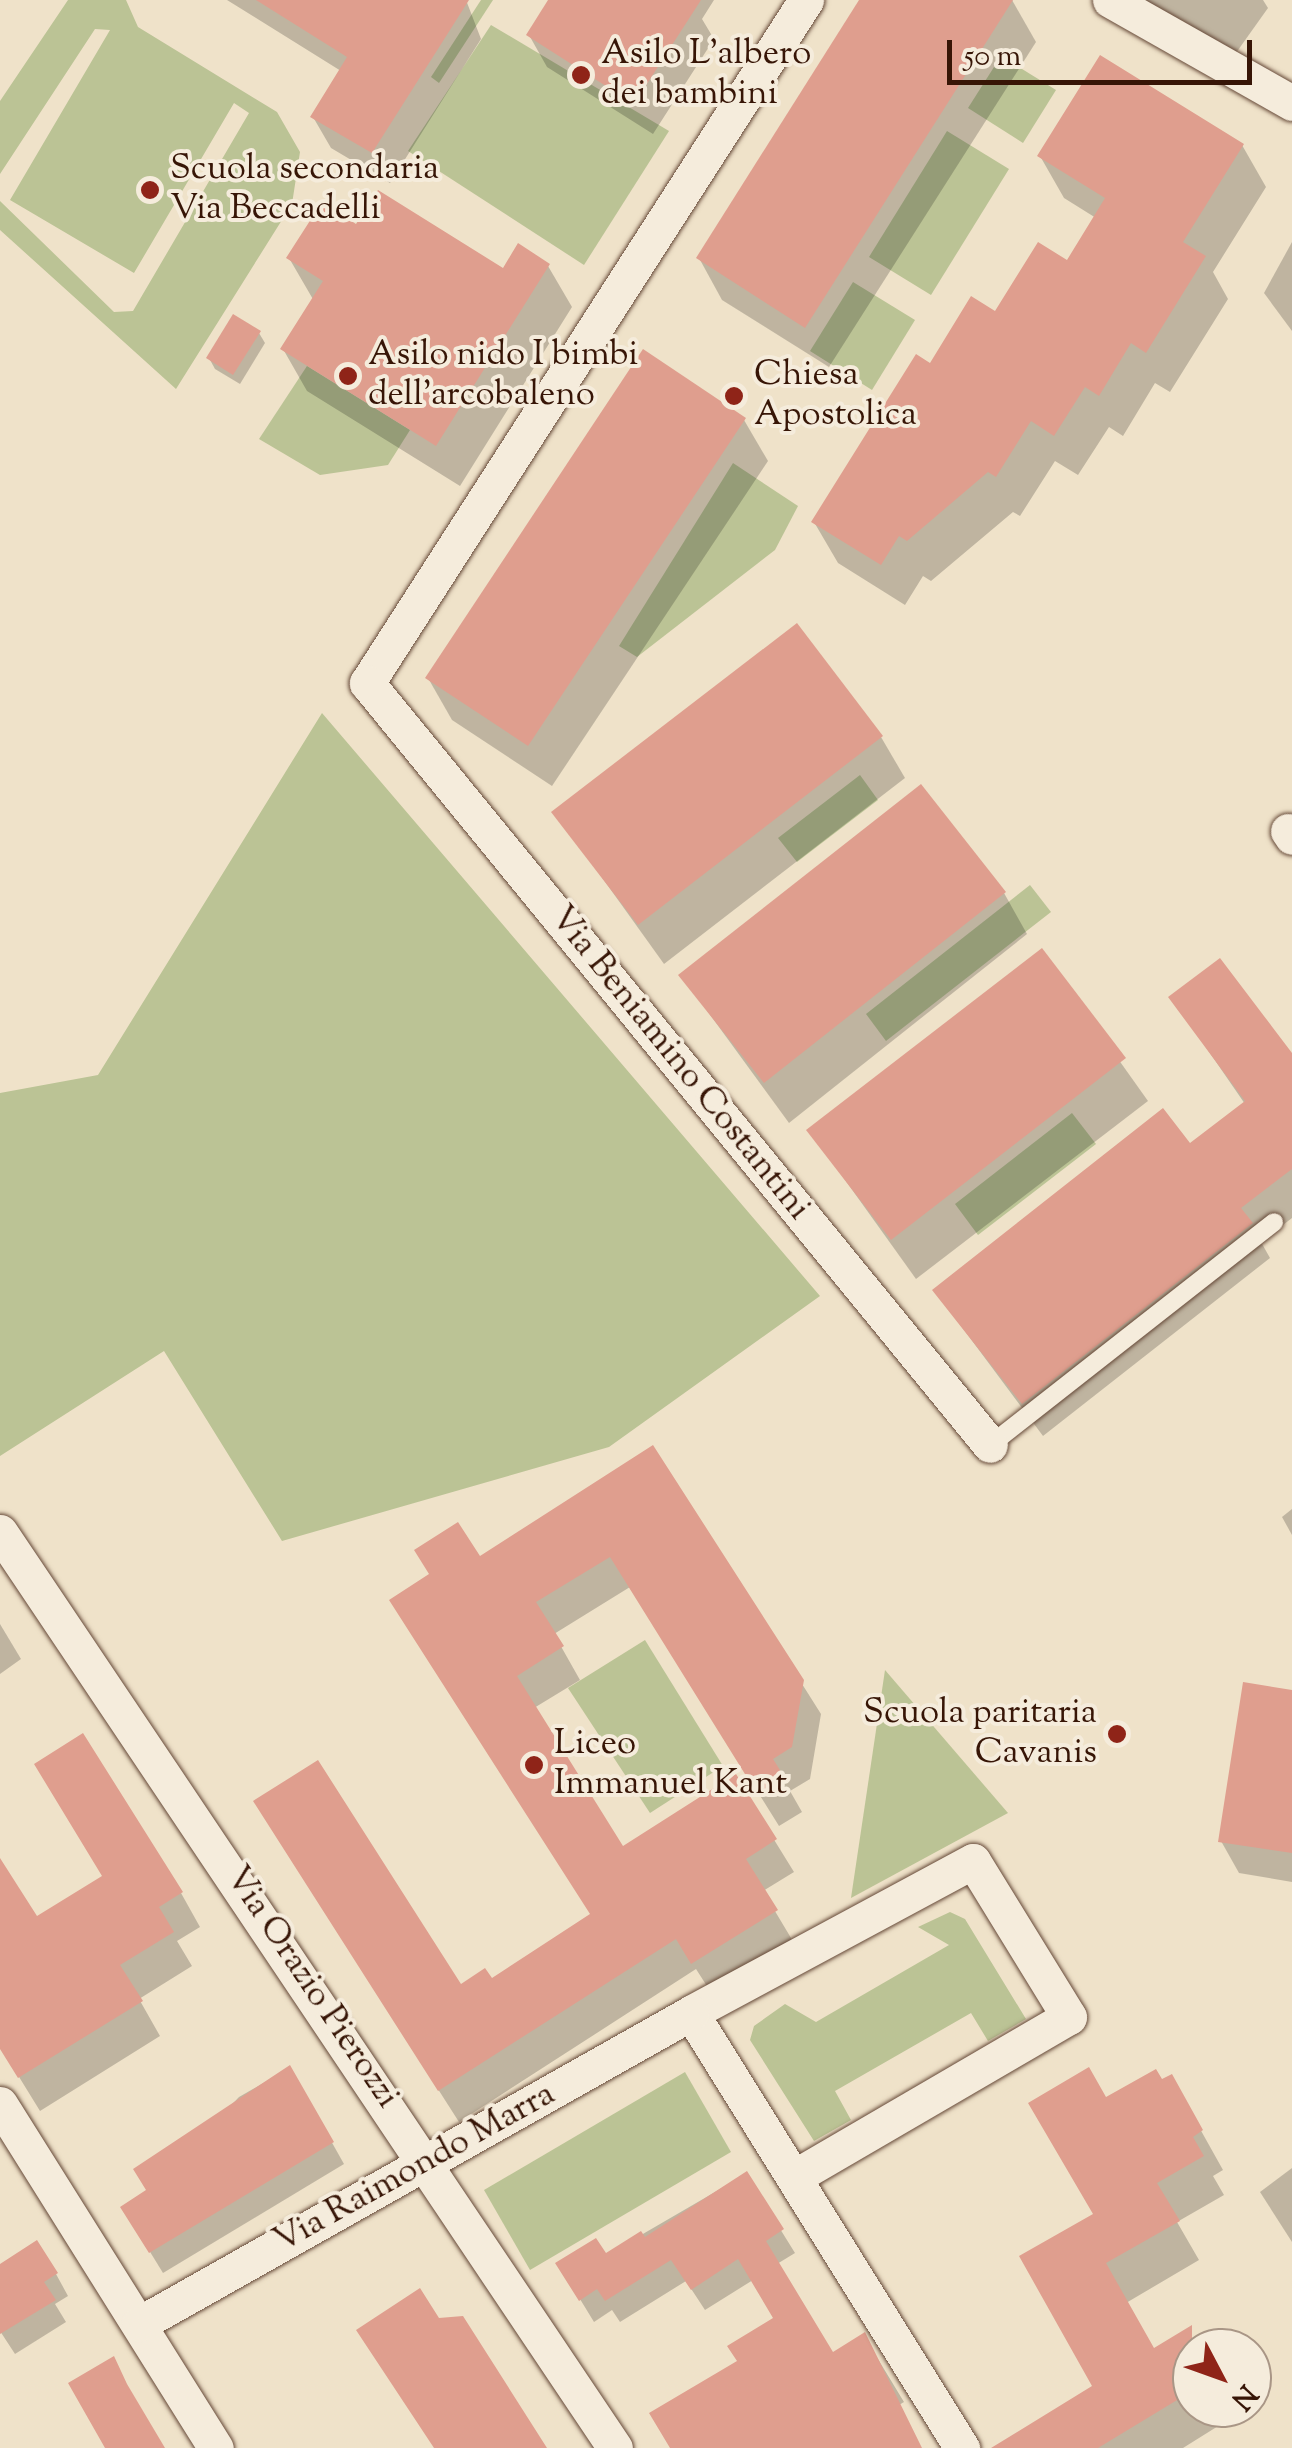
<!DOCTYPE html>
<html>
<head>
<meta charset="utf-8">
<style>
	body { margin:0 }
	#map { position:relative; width:1292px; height:2448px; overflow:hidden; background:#efe2c9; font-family:"Sorts Mill Goudy",serif }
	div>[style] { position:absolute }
	.green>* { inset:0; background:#bbc395 }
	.shadow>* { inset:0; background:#0003 }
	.building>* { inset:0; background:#df9e8e }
	.roads { filter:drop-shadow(0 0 2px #654837) drop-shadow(0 0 2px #654837) }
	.service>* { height:18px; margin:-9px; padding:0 9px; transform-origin:9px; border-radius:9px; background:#f5ecdc }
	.minor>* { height:35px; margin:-17.5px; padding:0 17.5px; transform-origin:17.5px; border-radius:17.5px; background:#f5ecdc }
	.dots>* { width:28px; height:28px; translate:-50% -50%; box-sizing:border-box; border:5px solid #f5ecdc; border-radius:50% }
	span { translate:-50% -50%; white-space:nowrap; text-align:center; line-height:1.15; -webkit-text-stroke:8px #f5ecdc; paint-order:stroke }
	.poi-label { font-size:35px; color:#371506 }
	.left { translate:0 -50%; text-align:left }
	.right { translate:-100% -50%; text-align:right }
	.street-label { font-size:35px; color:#371506 }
	.north { position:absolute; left:1172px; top:2328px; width:100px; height:100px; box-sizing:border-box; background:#f5ecdc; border:2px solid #a99686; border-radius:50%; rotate:131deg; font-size:28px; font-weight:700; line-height:40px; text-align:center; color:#371506 }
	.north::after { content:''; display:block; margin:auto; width:35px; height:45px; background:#8f2418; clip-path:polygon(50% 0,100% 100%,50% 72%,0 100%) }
	.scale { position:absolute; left:947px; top:40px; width:305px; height:45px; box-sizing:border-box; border:5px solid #371506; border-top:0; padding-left:12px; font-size:30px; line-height:35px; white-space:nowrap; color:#371506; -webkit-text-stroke:8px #f5ecdc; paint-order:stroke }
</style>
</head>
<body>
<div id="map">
	<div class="green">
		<i style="clip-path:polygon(68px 0,126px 0,138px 27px,277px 112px,300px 152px,292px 204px,176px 389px,0 230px,0 201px,114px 312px,133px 311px,249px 113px,234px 103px,134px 273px,10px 200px,110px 30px,95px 29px,0 174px,0 101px)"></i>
		<i style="clip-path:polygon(481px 0,493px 0,439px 83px,431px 77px)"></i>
		<i style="clip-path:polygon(491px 25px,669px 131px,584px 265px,408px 151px)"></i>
		<i style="clip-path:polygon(1001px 56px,1056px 90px,1023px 143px,968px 108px)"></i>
		<i style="clip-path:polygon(947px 131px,1009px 169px,931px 295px,869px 257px)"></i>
		<i style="clip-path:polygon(853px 282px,915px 320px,872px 390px,810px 351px)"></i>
		<i style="clip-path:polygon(307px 366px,410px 430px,388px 465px,320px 475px,259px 439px)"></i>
		<i style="clip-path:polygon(733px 463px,798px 506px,775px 550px,637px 657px,619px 646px)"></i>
		<i style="clip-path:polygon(322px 713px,820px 1296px,609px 1447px,282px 1541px,164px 1351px,0 1456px,0 1093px,98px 1075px)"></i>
		<i style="clip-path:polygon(860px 775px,878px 800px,797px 862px,778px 838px)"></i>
		<i style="clip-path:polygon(1030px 885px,1051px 912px,886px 1041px,866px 1014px)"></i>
		<i style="clip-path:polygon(1072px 1113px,1096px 1144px,978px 1235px,955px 1204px)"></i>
		<i style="clip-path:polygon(645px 1640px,723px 1766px,650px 1813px,568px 1688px)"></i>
		<i style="clip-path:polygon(885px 1670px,1008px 1813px,851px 1898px)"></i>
		<i style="clip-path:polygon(950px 1912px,965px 1919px,1026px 2019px,988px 2041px,971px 2013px,835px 2091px,851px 2120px,814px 2141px,750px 2040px,754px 2026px,785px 2004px,816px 2022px,949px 1945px,918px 1927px)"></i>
		<i style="clip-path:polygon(685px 2072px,731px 2152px,530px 2270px,484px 2190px)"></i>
	</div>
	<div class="shadow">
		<i style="clip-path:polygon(227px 0,466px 0,481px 39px,390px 183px,331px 148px,313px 117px,341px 71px)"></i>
		<i style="clip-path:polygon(551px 0,714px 0,702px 19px,714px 39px,653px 134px,547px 67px,529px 35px)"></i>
		<i style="clip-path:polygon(862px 0,1012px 0,1036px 42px,829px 367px,722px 300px,699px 258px)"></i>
		<i style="clip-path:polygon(1120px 0,1263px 0,1268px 8px,1226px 67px)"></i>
		<i style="clip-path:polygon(1242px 145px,1266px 187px,1213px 272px,1228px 299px,1170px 392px,1155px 383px,1123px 436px,1109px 427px,1078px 475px,1055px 461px,1020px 516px,1013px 512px,931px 581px,923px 576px,905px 605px,838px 563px,814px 522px,930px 366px,1068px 263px,1096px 218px,1064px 198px,1040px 156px)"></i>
		<i style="clip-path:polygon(357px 227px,504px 271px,548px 266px,572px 307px,460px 486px,307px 391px,283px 349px,314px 301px,289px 258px)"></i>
		<i style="clip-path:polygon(1292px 242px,1292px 331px,1264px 293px)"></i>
		<i style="clip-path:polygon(259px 333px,265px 343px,240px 384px,215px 369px,209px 358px)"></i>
		<i style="clip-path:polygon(744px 420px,768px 461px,552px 786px,452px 720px,428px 678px)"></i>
		<i style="clip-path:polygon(881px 737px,905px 778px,664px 964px,555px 812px)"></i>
		<i style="clip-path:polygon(1004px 893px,1027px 934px,789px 1123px,681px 975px)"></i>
		<i style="clip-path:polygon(1042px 952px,1148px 1101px,916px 1279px,810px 1131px)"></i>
		<i style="clip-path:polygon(1172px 998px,1292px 1057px,1292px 1218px,1261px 1242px,1270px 1258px,1043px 1436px,935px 1291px,1190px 1147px,1245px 1104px)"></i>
		<i style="clip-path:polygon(653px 1448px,821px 1714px,810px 1779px,790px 1791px,802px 1812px,779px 1826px,630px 1587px,554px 1634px,580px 1680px,534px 1708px,622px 1849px,736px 1778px,794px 1872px,763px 1891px,794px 1943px,712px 1994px,696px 1969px,459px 2122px,275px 1834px,460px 1987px,491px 1981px,592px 1916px,479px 1560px)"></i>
		<i style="clip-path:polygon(1292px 1509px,1292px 1535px,1282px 1517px)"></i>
		<i style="clip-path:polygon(0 1624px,21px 1659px,0 1674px)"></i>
		<i style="clip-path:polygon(1292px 1692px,1292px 1882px,1239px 1873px,1221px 1841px)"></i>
		<i style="clip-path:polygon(0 1863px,36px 1920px,181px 1893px,200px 1927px,177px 1941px,192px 1966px,139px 1999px,160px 2036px,40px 2111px,0 2046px)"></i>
		<i style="clip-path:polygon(290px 2068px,344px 2164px,163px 2273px,136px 2229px,149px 2191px,239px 2097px)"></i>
		<i style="clip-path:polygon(1171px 2077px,1223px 2170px,1213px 2176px,1224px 2195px,1177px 2222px,1199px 2260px,1126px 2303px,1154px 2351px,1192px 2352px,1192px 2408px,1225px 2408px,1231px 2418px,1183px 2448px,1029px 2448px,1095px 2387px,1105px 2100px)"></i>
		<i style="clip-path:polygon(1292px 2168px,1292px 2242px,1260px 2192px)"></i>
		<i style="clip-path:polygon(746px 2174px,795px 2253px,777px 2264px,832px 2356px,864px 2336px,904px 2402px,894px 2408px,919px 2448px,673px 2448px,776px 2319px,753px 2280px,705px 2310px,686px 2281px,620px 2322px,612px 2310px,594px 2322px,572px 2286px,605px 2256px)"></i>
		<i style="clip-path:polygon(0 2267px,56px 2274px,68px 2296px,55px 2304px,66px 2322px,15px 2354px,0 2331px)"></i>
	</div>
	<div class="building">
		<i style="clip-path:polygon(256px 0,469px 0,372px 153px,310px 117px,347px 57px)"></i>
		<i style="clip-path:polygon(548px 0,701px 0,634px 104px,526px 35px)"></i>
		<i style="clip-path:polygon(859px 0,1013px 0,805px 328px,696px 258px)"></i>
		<i style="clip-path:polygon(1100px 55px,1244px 144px,1183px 242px,1206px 256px,1146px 353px,1131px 343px,1099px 396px,1085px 387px,1054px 436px,1031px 421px,996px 477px,988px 472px,907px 541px,899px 536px,881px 565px,811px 522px,916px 354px,930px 363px,971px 296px,995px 311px,1038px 242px,1067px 260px,1105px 198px,1037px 156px)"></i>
		<i style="clip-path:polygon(378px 190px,503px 268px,518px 243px,550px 264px,436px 446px,280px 349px,323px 281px,286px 258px,322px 202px,356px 224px)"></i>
		<i style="clip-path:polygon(233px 314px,261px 331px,233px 375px,206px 358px)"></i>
		<i style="clip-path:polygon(643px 349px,746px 418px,528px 746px,425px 678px)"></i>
		<i style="clip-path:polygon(797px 623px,883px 736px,638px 925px,551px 812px)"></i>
		<i style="clip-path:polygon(921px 784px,1006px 892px,764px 1083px,678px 975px)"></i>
		<i style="clip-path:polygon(1042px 948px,1126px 1058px,891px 1240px,806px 1130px)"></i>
		<i style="clip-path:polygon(1220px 958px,1292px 1053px,1292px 1169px,1241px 1208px,1253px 1223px,1022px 1404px,932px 1290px,1163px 1108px,1190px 1143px,1245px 1101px,1168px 997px)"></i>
		<i style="clip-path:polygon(653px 1445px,804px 1680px,792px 1747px,773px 1759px,785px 1778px,758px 1795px,610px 1557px,536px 1602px,564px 1646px,517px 1676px,623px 1846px,736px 1774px,777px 1839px,746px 1859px,778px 1910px,691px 1964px,676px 1939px,438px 2091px,253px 1801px,318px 1760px,461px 1984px,485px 1968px,492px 1978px,590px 1914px,389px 1600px,429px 1574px,414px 1550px,458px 1522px,480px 1556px)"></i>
		<i style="clip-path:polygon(1243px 1682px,1292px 1690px,1292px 1853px,1218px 1842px)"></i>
		<i style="clip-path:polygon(83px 1733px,183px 1892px,159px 1907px,174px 1932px,120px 1965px,143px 2001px,18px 2078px,0 2049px,0 1858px,37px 1916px,102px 1876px,34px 1764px)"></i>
		<i style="clip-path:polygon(290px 2065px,334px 2142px,149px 2253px,120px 2207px,146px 2190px,133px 2169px)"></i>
		<i style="clip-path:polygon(1089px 2067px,1106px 2097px,1156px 2069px,1162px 2079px,1172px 2074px,1203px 2130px,1193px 2137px,1204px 2156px,1157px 2183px,1180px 2221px,1106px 2263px,1154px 2348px,1192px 2325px,1192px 2391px,1098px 2448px,991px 2448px,1092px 2386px,1019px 2256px,1093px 2214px,1028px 2103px)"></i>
		<i style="clip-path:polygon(747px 2171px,784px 2229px,766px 2241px,833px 2352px,865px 2332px,922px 2448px,670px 2448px,649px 2413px,737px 2361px,727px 2346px,773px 2318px,738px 2259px,691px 2290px,671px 2260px,605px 2301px,597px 2289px,579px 2301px,555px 2263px,596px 2238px,606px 2253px,641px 2231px,645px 2237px)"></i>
		<i style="clip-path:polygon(37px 2240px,58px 2273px,44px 2282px,56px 2300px,0 2334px,0 2264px)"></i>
		<i style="clip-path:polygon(420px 2288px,439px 2318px,463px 2316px,547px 2448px,434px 2448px,356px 2330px)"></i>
		<i style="clip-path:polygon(114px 2356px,127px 2384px,165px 2448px,105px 2448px,68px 2383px)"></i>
	</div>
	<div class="roads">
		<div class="service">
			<i style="left:990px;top:1445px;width:361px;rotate:-38.1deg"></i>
		</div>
		<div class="minor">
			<i style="left:806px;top:0;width:812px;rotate:122.73deg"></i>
			<i style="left:367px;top:683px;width:984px;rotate:50.73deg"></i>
			<i style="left:1110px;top:0;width:209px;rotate:29.5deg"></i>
			<i style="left:1288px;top:831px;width:7px;rotate:56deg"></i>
			<i style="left:0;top:1532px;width:1103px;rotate:56.12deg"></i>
			<i style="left:0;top:2104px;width:406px;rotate:57.9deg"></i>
			<i style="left:794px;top:2177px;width:318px;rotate:-30.2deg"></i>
			<i style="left:1069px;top:2017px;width:183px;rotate:-121.6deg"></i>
			<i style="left:973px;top:1861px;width:320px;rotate:151.7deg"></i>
			<i style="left:691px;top:2013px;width:513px;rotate:58.08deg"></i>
			<i style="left:139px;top:2324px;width:634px;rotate:-29.4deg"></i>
		</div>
	</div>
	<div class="dots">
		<i style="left:581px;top:75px;background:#8f2418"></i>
		<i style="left:150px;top:190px;background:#8f2418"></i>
		<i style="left:348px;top:376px;background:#8f2418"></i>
		<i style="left:734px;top:396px;background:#8f2418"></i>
		<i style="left:1117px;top:1734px;background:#8f2418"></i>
		<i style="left:534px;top:1765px;background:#8f2418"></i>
	</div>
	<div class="poi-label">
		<span class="left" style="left:601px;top:75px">Asilo L'albero<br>dei bambini</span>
		<span class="left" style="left:170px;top:190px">Scuola secondaria<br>Via Beccadelli</span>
		<span class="left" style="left:368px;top:376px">Asilo nido I bimbi<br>dell'arcobaleno</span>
		<span class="left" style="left:754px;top:396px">Chiesa<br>Apostolica</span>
		<span class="right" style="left:1097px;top:1734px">Scuola paritaria<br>Cavanis</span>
		<span class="left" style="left:554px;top:1765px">Liceo<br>Immanuel Kant</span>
	</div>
	<div class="street-label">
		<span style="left:679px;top:1064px;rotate:51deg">Via Beniamino Costantini</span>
		<span style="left:311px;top:1988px;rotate:56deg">Via Orazio Pierozzi</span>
		<span style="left:415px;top:2169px;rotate:-29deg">Via Raimondo Marra</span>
	</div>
	<div class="north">N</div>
	<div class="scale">50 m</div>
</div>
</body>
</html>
